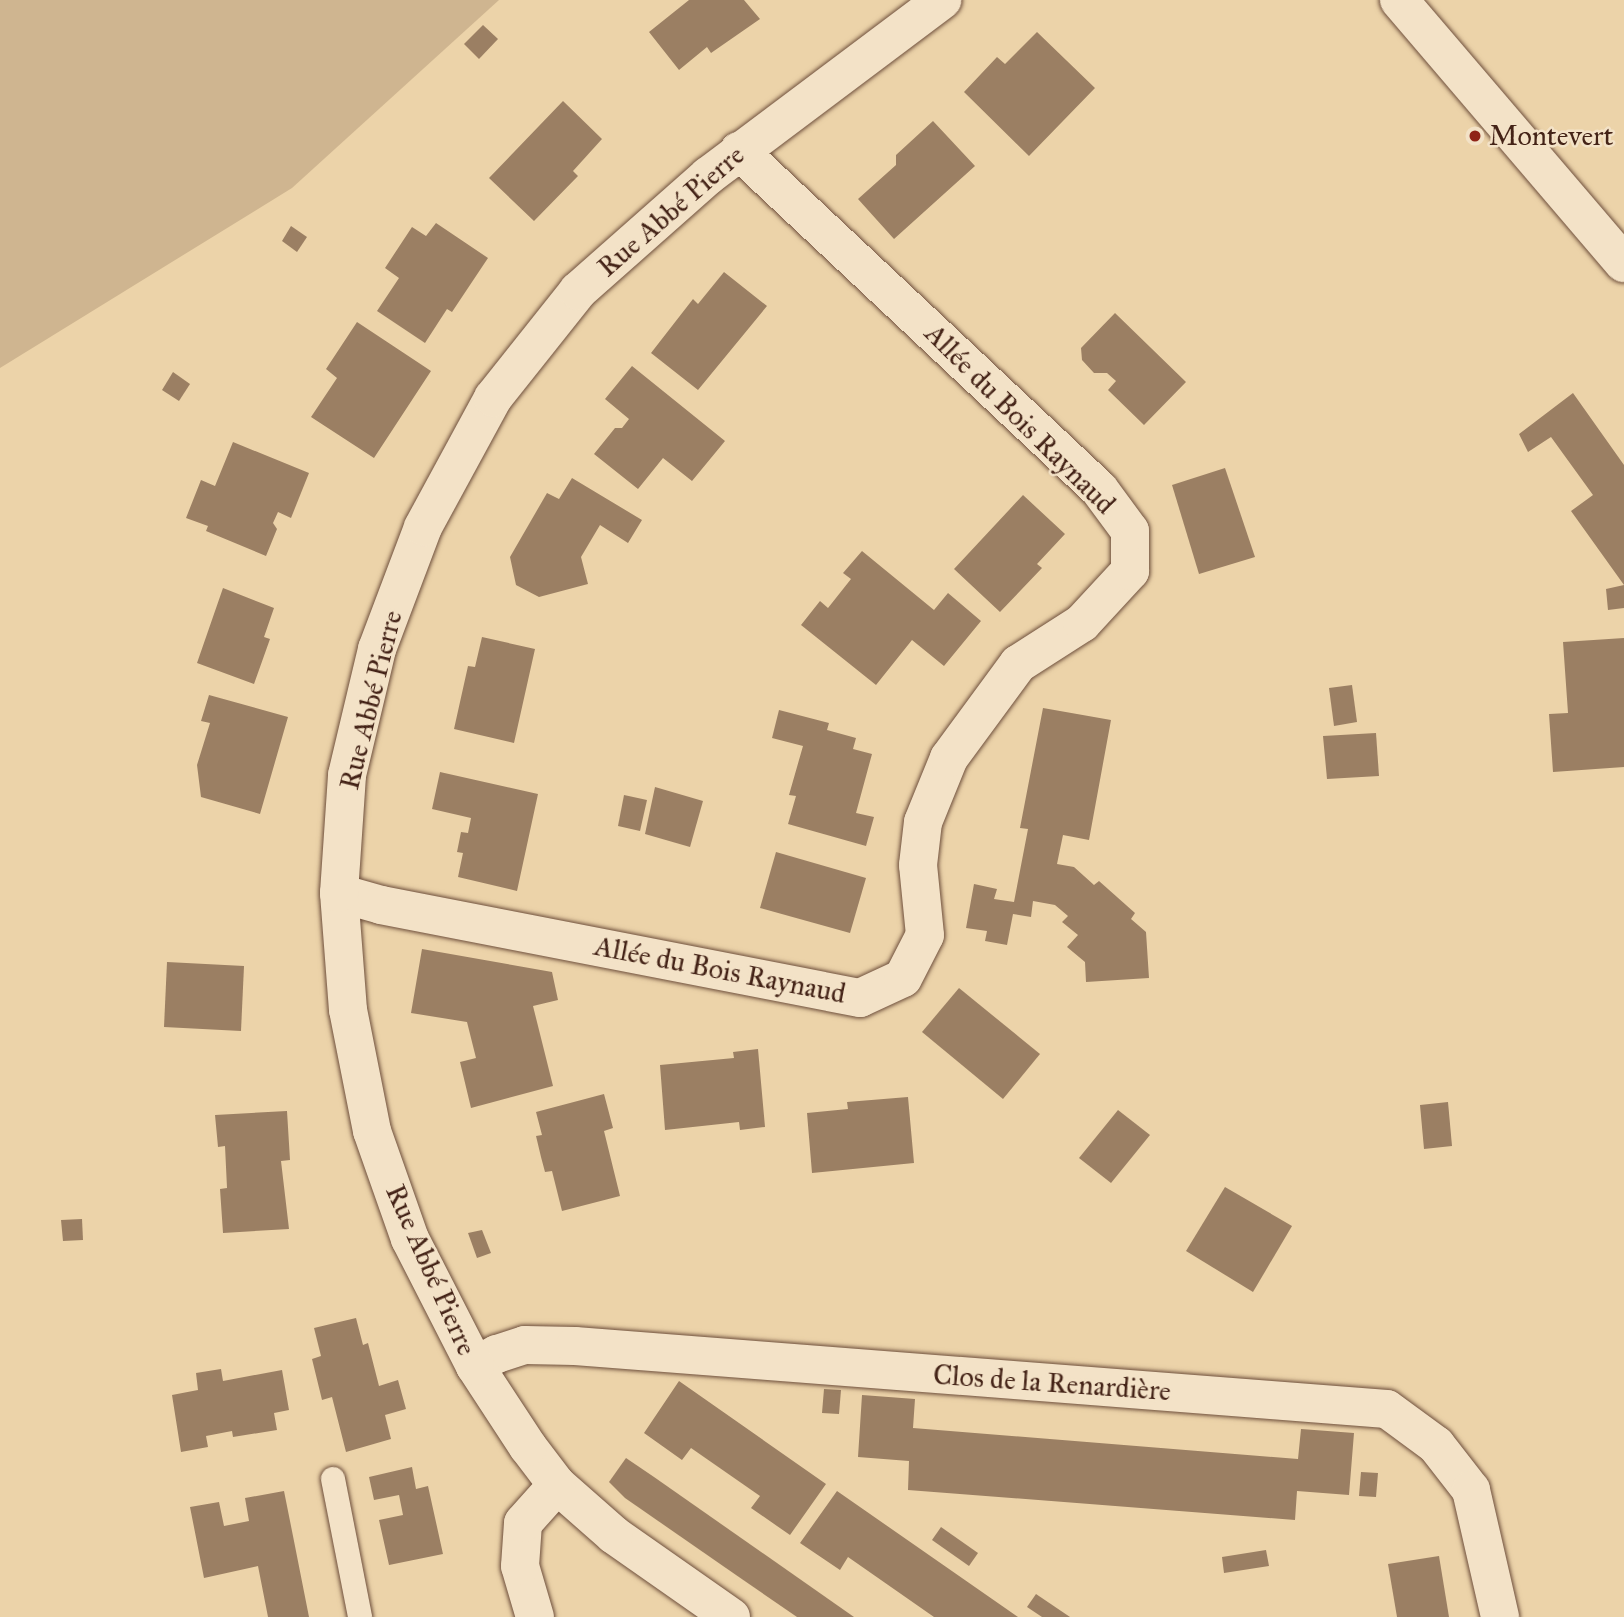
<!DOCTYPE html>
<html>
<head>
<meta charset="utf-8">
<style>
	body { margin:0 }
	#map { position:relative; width:1624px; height:1617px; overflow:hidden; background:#ecd3a9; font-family:"IM FELL Great Primer",serif }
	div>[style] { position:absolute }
	.green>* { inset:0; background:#cfb590 }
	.building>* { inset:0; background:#9b7f63 }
	.roads { filter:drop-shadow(0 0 2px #6e4f3c) drop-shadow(0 0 2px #6e4f3c) }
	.lane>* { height:24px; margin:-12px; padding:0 12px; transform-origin:12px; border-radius:12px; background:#f3e2c7 }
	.street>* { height:38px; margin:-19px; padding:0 19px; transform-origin:19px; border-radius:19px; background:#f3e2c7 }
	.secondary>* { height:38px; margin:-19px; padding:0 19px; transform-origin:19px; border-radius:19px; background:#f3e2c7 }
	.dots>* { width:19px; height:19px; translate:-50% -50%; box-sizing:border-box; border:4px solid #f3e2c7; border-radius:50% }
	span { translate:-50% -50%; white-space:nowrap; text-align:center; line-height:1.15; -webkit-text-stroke:5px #f3e2c7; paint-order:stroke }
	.poi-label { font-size:28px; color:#442317 }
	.left { translate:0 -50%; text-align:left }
	.street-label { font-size:28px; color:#442317 }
</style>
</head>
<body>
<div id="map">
	<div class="green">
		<i style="clip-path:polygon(0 0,499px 0,292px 188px,0 368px)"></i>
	</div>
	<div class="building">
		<i style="clip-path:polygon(689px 0,744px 0,760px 19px,711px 53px,707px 47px,679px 70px,649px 32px)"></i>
		<i style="clip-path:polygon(483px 25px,498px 39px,479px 59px,464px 44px)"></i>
		<i style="clip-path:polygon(1037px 32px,1095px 88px,1029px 156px,964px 92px,997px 57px,1005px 64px)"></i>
		<i style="clip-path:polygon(563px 101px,602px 139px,573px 171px,578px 176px,534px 221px,489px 178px)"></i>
		<i style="clip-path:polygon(933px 121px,975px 166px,894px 239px,858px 199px,896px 165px,896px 155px)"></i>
		<i style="clip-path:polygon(436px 223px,488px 258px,452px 312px,447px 309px,425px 343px,377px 311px,399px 278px,385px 268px,412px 227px,426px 236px)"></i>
		<i style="clip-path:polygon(291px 226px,307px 237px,297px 252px,282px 241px)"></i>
		<i style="clip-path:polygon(724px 272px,767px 306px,698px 390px,651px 353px,693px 299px,698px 304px)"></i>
		<i style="clip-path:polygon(1115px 313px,1186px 382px,1144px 425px,1108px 390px,1116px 381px,1107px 373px,1094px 373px,1082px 360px,1081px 348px)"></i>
		<i style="clip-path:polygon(357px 322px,431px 371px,374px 458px,311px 417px,337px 378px,326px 369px)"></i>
		<i style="clip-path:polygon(632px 366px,725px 441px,692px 481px,663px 458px,638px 489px,594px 454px,615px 428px,622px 428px,629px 419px,605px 399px)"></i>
		<i style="clip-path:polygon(173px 372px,190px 384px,179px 401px,162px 390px)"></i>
		<i style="clip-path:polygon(1573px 393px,1624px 465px,1624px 585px,1571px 511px,1593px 495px,1551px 437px,1528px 452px,1519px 434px)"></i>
		<i style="clip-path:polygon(233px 442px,309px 473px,291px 518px,278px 512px,273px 523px,277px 529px,266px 556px,206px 531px,208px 526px,186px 518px,201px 480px,215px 486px)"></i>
		<i style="clip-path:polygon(1225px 468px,1255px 557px,1199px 574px,1172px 485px)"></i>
		<i style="clip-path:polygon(572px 478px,642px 520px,628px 543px,600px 525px,581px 557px,588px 584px,539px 597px,516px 585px,510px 557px,547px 493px,559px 499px)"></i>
		<i style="clip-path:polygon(1023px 495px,1065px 534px,1037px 564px,1042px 568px,1000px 612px,954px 569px)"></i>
		<i style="clip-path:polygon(862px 551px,934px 610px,948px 593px,981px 621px,944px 666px,912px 640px,876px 685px,801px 625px,820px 601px,828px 608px,851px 579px,843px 573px)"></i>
		<i style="clip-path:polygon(1624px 585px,1624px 608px,1608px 610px,1606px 589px)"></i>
		<i style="clip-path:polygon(223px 588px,274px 608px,264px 637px,270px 639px,254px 684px,197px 663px)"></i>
		<i style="clip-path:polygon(482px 637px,535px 649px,514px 743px,454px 729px,468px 666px,475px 667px)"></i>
		<i style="clip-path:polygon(1624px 638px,1624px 767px,1553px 772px,1549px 714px,1568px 713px,1563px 642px)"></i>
		<i style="clip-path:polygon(1352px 685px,1357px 722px,1334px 726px,1329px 688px)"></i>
		<i style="clip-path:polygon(209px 695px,288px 717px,260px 814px,201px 797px,197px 765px,210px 723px,201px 721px)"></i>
		<i style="clip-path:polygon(1043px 708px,1111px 720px,1089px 840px,1063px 835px,1057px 864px,1074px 867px,1094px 885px,1099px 881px,1135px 913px,1131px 919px,1146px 932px,1149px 978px,1086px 982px,1085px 962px,1067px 947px,1078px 935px,1062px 922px,1068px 916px,1055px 905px,1033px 901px,1031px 917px,1013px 914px,1007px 945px,985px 941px,987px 931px,966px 928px,974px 884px,997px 889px,994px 899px,1014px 902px,1028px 829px,1020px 828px)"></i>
		<i style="clip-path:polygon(779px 710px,829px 723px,827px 730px,856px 738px,853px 749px,872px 754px,856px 813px,874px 817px,866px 846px,788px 824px,796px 796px,789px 795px,803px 746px,772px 738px)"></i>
		<i style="clip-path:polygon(1376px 733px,1379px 776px,1327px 779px,1323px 736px)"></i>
		<i style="clip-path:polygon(440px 772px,538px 794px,517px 891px,458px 877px,463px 853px,457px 852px,461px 832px,468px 833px,471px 818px,432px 809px)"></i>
		<i style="clip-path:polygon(655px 787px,703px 801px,690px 847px,645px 834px)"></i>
		<i style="clip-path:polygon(624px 795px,647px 800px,640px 831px,618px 826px)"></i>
		<i style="clip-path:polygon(776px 852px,866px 878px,850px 933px,760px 908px)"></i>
		<i style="clip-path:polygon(422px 949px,552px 972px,558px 1000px,533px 1006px,553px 1086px,471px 1108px,460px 1062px,476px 1058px,467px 1022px,411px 1013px)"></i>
		<i style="clip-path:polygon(167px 962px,244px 966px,241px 1031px,164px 1027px)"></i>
		<i style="clip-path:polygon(959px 988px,1040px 1054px,1003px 1099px,922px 1032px)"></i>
		<i style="clip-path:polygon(758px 1049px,765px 1127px,740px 1130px,739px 1122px,665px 1130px,660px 1065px,734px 1058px,733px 1052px)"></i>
		<i style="clip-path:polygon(604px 1094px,613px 1128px,604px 1131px,620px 1196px,562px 1211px,552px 1171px,545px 1172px,541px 1157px,536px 1136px,542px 1135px,536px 1112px)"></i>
		<i style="clip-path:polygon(908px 1097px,914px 1163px,812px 1173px,807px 1113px,848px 1109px,847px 1102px)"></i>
		<i style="clip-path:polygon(1448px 1102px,1452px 1146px,1424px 1149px,1420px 1105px)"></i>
		<i style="clip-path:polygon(1118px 1110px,1150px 1135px,1111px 1183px,1079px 1158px)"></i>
		<i style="clip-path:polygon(287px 1111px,290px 1160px,281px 1161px,289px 1229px,223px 1233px,220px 1189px,227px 1188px,225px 1146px,218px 1147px,215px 1115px)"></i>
		<i style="clip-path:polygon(1225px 1187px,1292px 1226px,1253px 1292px,1186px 1251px)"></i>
		<i style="clip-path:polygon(82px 1219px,83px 1240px,63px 1241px,61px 1220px)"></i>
		<i style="clip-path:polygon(482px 1230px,491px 1253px,477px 1258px,468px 1233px)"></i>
		<i style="clip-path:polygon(356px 1318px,363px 1345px,368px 1343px,379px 1386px,398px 1380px,406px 1409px,385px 1415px,391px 1439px,346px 1452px,332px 1397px,322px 1400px,312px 1359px,321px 1356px,314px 1328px)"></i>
		<i style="clip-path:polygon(221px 1369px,223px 1381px,282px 1370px,289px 1410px,274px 1413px,277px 1430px,233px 1437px,232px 1431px,206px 1436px,208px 1447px,181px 1452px,172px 1395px,198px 1390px,196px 1373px)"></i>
		<i style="clip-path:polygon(679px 1381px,826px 1484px,790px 1535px,751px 1508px,760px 1496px,691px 1448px,682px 1460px,644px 1433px)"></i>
		<i style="clip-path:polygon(824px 1389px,841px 1390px,839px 1414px,822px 1413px)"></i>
		<i style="clip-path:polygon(862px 1395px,915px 1399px,913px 1428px,1298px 1459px,1301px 1429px,1354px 1433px,1349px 1495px,1297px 1491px,1295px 1520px,908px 1490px,909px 1461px,858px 1457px)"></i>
		<i style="clip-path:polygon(626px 1458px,654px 1477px,854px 1617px,797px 1617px,736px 1575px,625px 1498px,609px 1482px)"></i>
		<i style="clip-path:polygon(412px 1467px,416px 1489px,428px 1486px,443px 1554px,389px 1565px,379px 1520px,403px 1515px,399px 1495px,374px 1500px,369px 1477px)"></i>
		<i style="clip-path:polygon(1361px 1472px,1378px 1473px,1376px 1497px,1359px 1496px)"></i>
		<i style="clip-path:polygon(284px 1491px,293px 1536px,309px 1617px,268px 1617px,258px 1566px,204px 1578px,190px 1507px,219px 1502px,224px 1526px,249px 1521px,245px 1498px)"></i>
		<i style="clip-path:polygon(837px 1491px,1018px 1617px,934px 1617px,848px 1557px,840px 1570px,800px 1543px)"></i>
		<i style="clip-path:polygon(941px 1527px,978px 1553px,969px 1566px,932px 1540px)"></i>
		<i style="clip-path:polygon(1266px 1550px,1269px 1566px,1224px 1573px,1222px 1557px)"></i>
		<i style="clip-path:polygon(1439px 1556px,1449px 1617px,1397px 1617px,1388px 1564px)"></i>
		<i style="clip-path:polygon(1036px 1594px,1070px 1617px,1042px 1617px,1027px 1607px)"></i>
	</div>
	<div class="roads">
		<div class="lane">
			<i style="left:333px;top:1479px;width:141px;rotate:78.9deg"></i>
		</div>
		<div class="street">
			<i style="left:339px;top:893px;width:44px;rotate:15.9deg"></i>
			<i style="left:381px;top:905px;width:488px;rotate:11deg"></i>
			<i style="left:860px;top:998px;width:47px;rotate:-24.9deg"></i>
			<i style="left:903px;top:978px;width:48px;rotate:-62.9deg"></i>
			<i style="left:925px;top:935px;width:70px;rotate:-95.7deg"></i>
			<i style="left:918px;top:865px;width:43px;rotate:-83.4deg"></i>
			<i style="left:923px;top:822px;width:69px;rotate:-67.9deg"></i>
			<i style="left:949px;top:758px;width:117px;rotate:-53.7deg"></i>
			<i style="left:1018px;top:664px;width:76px;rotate:-32.6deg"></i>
			<i style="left:1082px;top:623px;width:71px;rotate:-47.3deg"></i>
			<i style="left:1130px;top:571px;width:40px;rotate:-90deg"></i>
			<i style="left:1130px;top:531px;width:52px;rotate:-126.4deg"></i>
			<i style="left:1099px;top:489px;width:494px;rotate:-136.8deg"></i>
			<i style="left:475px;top:1366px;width:25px;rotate:-29deg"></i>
			<i style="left:497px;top:1354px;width:29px;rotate:-18deg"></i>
			<i style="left:525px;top:1345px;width:50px;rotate:1.1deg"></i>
			<i style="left:575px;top:1346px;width:814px;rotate:4.44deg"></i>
			<i style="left:1387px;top:1409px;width:61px;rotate:36.3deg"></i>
			<i style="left:1436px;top:1445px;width:57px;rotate:52.1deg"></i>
			<i style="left:1471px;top:1490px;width:130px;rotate:77.1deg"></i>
			<i style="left:535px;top:1617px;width:53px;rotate:-106.4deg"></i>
			<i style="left:520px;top:1566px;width:43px;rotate:-86deg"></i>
			<i style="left:523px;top:1523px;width:51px;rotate:-48.2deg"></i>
			<i style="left:731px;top:1617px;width:143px;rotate:-145deg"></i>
			<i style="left:614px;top:1535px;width:76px;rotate:-138.7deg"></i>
			<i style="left:557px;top:1485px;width:48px;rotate:-127.3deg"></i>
			<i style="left:528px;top:1447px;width:97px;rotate:-123.2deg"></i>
			<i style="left:475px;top:1366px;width:143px;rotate:-117.1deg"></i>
			<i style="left:410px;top:1239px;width:114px;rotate:-109.4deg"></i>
			<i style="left:372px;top:1131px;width:123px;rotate:-101.2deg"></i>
			<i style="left:348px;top:1010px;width:117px;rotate:-94.4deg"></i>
			<i style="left:339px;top:893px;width:118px;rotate:-86.1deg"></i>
			<i style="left:347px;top:775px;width:130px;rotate:-76.6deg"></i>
			<i style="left:377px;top:649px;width:130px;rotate:-69.3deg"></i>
			<i style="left:423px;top:527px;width:147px;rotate:-61.5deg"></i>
			<i style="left:493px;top:398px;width:137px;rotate:-51.5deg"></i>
			<i style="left:578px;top:291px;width:174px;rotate:-41.5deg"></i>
			<i style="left:708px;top:176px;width:293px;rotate:-36.9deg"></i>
		</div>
		<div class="secondary">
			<i style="left:1399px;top:0;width:346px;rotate:49.5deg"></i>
		</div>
	</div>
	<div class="dots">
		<i style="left:1475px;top:136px;background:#8f2418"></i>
	</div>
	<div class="poi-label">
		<span class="left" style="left:1489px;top:136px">Montevert</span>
	</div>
	<div class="street-label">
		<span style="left:671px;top:211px;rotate:-41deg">Rue Abbé Pierre</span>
		<span style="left:1020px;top:419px;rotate:45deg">Allée du Bois Raynaud</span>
		<span style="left:371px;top:700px;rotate:-76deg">Rue Abbé Pierre</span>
		<span style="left:720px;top:970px;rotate:11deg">Allée du Bois Raynaud</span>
		<span style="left:431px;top:1270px;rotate:66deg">Rue Abbé Pierre</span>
		<span style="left:1052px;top:1383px;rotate:4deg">Clos de la Renardière</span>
	</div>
</div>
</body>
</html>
